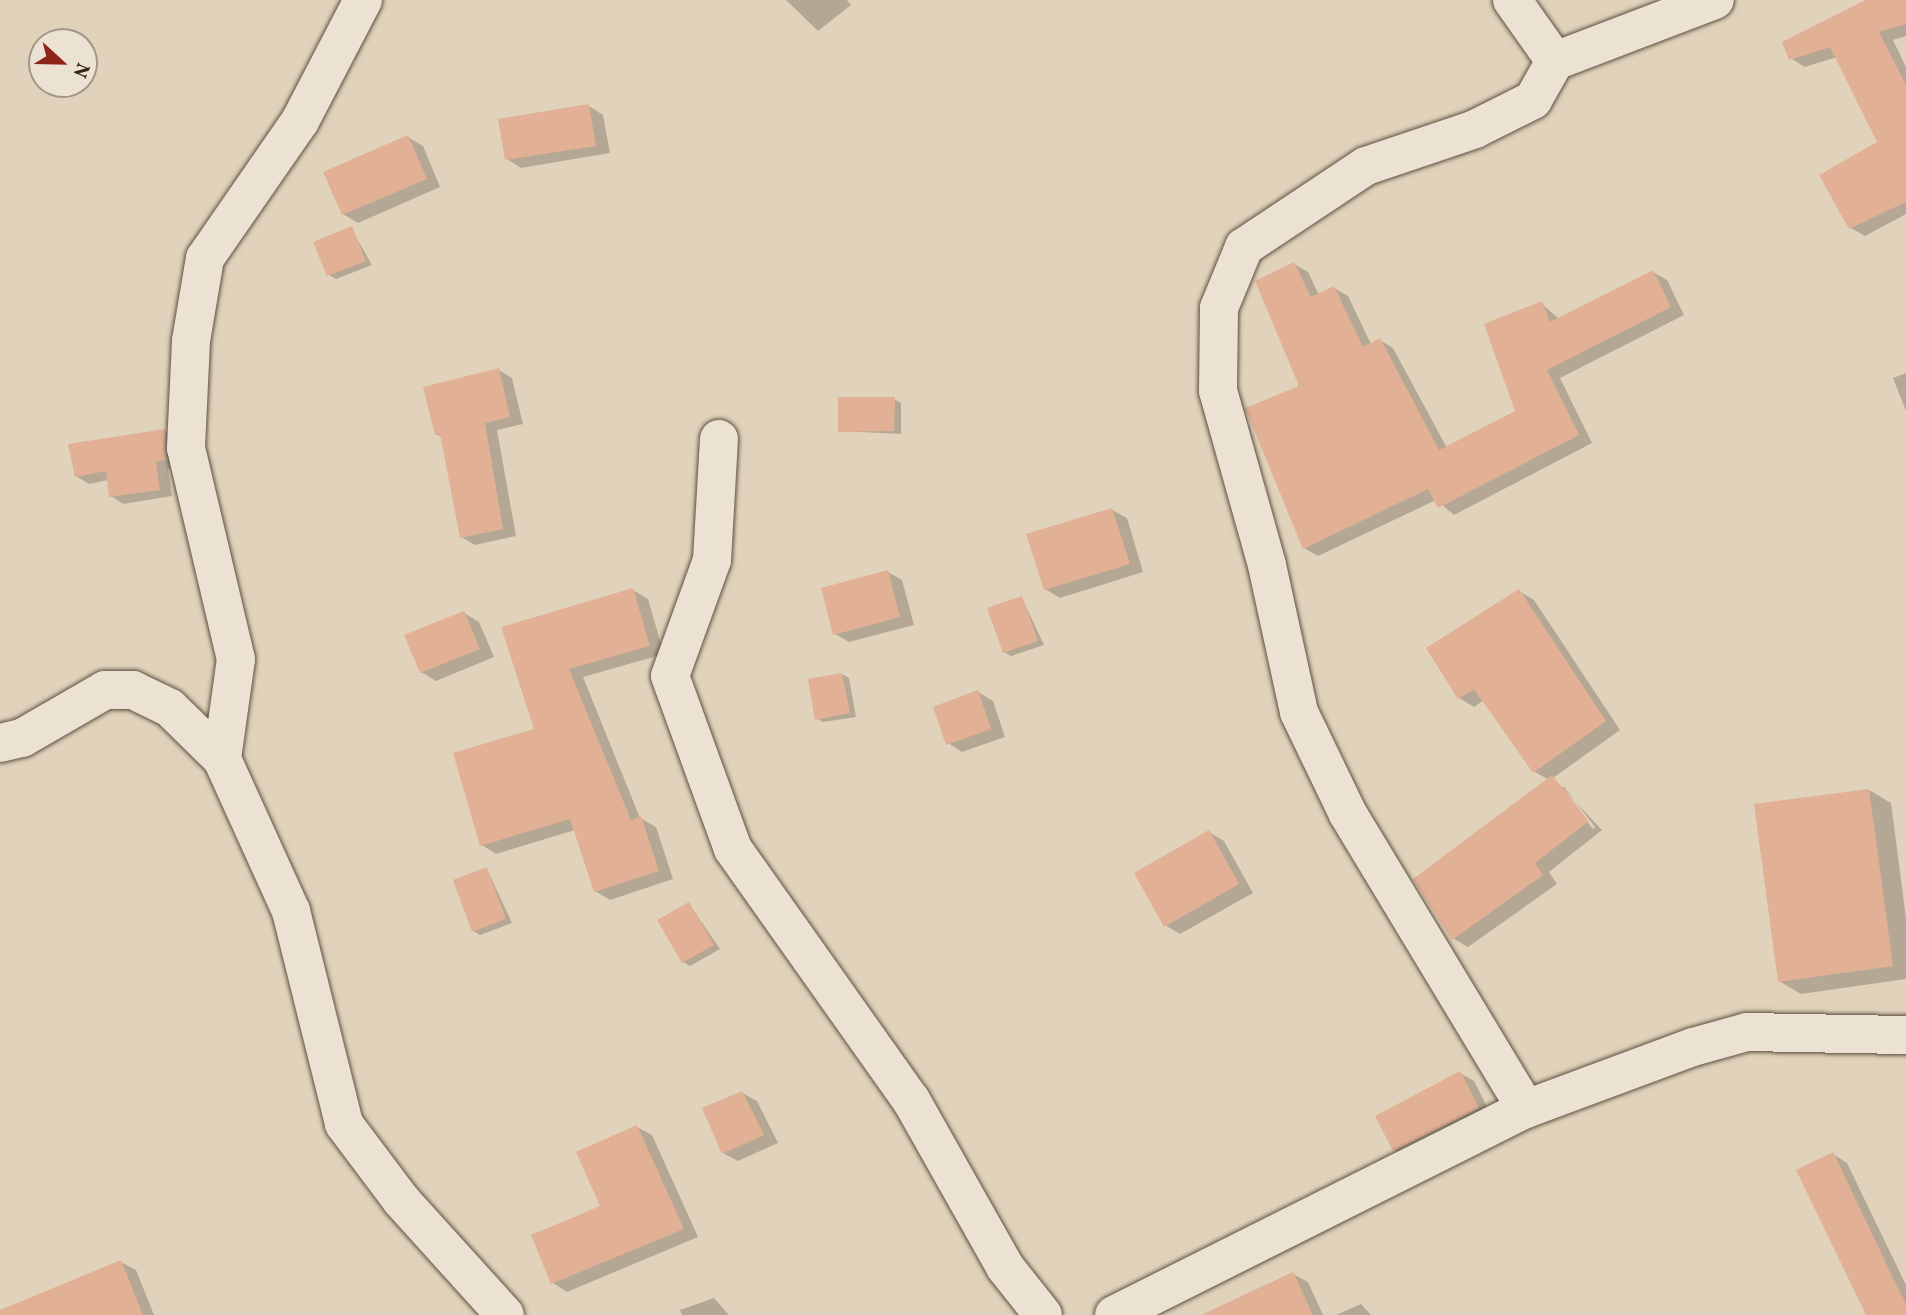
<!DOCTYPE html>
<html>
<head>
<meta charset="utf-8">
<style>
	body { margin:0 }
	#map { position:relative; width:1906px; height:1315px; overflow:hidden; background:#e1d3bb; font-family:Vollkorn,serif }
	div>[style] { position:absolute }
	.shadow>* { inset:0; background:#0003 }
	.building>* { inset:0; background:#e2b095 }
	.roads { filter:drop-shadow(0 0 2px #5e5040) drop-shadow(0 0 2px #5e5040) }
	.minor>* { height:38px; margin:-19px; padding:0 19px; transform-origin:19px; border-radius:19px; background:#ece2d3 }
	span { translate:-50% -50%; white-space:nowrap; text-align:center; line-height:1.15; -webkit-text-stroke:5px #ece2d3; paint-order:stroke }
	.north { position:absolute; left:28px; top:28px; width:70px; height:70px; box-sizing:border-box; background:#ece2d3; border:2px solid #a29688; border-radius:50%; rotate:112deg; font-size:19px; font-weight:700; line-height:28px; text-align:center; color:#332517 }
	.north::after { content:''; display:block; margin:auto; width:24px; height:32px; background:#8f2418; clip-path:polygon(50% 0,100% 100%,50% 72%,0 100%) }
</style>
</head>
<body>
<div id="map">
	<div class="shadow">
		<i style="clip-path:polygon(786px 0,847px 0,851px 5px,818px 31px)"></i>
		<i style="clip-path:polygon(1869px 0,1906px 0,1906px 36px,1893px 40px,1906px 67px,1906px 214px,1865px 236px,1851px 228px,1879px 143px,1837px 57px,1805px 67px,1790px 58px)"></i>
		<i style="clip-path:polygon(589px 106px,603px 115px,610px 153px,521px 168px,507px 159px)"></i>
		<i style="clip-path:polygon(408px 137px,423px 146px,440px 187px,358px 223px,343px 214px)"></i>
		<i style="clip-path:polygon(351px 228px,372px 265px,336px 279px,329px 275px)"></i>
		<i style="clip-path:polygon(1294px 264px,1308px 272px,1319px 295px,1334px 288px,1348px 296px,1371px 344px,1380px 340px,1393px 348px,1447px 448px,1517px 411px,1541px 303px,1559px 319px,1653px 272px,1667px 280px,1684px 315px,1560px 378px,1592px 443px,1454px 515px,1436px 500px,1318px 556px,1304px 548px)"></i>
		<i style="clip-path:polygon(499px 370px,512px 378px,523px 424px,497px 430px,516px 536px,475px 545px,461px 537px,443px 438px,436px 434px)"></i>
		<i style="clip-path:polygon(1906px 373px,1906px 411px,1893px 378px)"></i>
		<i style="clip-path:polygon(894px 399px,901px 403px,901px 434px,840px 431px)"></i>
		<i style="clip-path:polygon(165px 431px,177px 438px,179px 467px,168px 469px,172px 496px,123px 504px,111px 496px,108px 480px,89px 484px,76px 476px)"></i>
		<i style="clip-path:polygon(1112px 510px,1127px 518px,1143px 572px,1060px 598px,1045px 589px)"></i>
		<i style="clip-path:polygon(888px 572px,902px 580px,914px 625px,849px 642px,835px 634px)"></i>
		<i style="clip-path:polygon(633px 590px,648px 599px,664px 654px,583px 677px,640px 818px,656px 827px,673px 879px,610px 900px,595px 891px,575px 830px,496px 854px,482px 845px,536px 730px,504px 628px)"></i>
		<i style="clip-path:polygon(evenodd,1519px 591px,1534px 600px,1620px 730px,1553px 778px,1602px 830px,1549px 872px,1557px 884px,1468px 947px,1454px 939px,1415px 879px,1549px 780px,1535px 772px,1484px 700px,1474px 707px,1459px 698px,1519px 591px,1559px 787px,1564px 787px,1595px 827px,1593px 829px,1559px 787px)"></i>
		<i style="clip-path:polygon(1022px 598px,1044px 645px,1011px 656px,1004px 652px)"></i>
		<i style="clip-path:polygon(464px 613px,479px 622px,494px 657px,436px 681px,421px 672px)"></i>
		<i style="clip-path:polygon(842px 674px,849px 678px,856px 717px,823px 722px,816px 718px)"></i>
		<i style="clip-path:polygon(978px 692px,993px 701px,1005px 737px,962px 752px,948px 743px)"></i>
		<i style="clip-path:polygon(1869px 790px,1891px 803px,1906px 918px,1906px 979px,1801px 994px,1779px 981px)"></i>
		<i style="clip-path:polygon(1209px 832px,1224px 841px,1253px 893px,1180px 934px,1165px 925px)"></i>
		<i style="clip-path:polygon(487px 869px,512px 923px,480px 935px,473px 931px)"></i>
		<i style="clip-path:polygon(689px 904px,720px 949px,690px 966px,683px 962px)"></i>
		<i style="clip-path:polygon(1460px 1073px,1474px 1081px,1492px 1117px,1409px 1158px,1394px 1150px)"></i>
		<i style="clip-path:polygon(742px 1093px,757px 1101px,778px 1143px,738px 1161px,723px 1153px)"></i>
		<i style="clip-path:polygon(637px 1127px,652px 1135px,698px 1237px,567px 1292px,553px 1283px,602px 1207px)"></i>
		<i style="clip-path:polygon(1833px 1154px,1847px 1163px,1906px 1285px,1906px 1315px,1868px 1315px)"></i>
		<i style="clip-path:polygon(121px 1262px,136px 1270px,154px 1315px,1px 1315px)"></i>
		<i style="clip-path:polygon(1293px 1274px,1308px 1282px,1323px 1315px,1205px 1315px)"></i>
		<i style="clip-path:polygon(714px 1298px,729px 1315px,682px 1315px,680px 1310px)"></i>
		<i style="clip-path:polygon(1361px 1304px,1371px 1315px,1336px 1315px)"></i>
	</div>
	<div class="building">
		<i style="clip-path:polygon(1865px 0,1906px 0,1906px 24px,1879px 32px,1906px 85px,1906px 202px,1849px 229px,1819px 175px,1877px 142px,1830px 47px,1789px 60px,1782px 42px)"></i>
		<i style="clip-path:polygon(589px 104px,596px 146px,505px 160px,498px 119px)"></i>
		<i style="clip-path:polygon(408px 135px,427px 179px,342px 215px,323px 172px)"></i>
		<i style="clip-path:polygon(352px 226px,366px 261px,327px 276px,313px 242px)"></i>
		<i style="clip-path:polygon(1294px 262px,1311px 297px,1334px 286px,1363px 347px,1380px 338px,1439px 450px,1515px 411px,1484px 324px,1542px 301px,1550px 322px,1653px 270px,1671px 307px,1547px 370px,1579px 435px,1438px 508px,1428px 489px,1303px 549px,1245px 408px,1299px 386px,1255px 281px)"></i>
		<i style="clip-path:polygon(499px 368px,510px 417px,485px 423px,503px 529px,460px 538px,440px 434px,435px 435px,423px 387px)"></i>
		<i style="clip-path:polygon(838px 397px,895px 397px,894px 431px,838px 432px)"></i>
		<i style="clip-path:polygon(165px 429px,166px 460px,156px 462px,160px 490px,109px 497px,106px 471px,75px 477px,68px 444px)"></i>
		<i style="clip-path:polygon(1112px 508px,1130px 564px,1044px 590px,1026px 534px)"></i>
		<i style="clip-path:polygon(888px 570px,900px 617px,833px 635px,821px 588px)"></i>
		<i style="clip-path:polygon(633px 588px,650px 646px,569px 669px,631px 820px,641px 816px,659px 871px,594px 892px,570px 819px,480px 846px,453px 753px,534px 729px,501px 627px)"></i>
		<i style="clip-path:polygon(1519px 589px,1606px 721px,1533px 773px,1474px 689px,1458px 699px,1426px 648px)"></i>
		<i style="clip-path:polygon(1022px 596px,1038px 641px,1003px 653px,987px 608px)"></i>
		<i style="clip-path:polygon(464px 611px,480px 649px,420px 673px,404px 635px)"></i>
		<i style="clip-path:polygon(842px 673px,850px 713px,815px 720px,808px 679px)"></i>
		<i style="clip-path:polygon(978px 690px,991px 729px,946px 745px,933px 707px)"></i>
		<i style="clip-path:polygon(1552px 775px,1589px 821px,1535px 863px,1543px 875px,1452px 940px,1413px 879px)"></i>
		<i style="clip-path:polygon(1869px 789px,1893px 966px,1778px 982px,1754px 804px)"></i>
		<i style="clip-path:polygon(1209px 830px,1239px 884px,1164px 927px,1134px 873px)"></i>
		<i style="clip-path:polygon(487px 867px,506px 919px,472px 932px,453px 880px)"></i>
		<i style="clip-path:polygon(689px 902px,714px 945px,682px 963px,657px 920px)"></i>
		<i style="clip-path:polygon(1460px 1071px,1479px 1108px,1393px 1151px,1375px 1116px)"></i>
		<i style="clip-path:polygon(742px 1091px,764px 1135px,722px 1154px,702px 1108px)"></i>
		<i style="clip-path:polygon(637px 1125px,684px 1229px,551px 1284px,531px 1235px,600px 1206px,576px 1152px)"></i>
		<i style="clip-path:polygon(1833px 1152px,1906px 1305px,1906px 1315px,1866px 1315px,1796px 1170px)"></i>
		<i style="clip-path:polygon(121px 1260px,143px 1315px,0 1315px,0 1310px)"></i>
		<i style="clip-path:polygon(1293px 1272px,1313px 1315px,1201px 1315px)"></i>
	</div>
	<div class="roads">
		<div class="minor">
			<i style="left:363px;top:0;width:136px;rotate:117.5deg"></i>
			<i style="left:300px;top:121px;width:167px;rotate:124.7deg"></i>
			<i style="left:205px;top:258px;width:84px;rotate:99.6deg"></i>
			<i style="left:191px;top:341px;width:107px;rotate:92.7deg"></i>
			<i style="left:186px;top:448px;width:217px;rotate:76.7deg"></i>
			<i style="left:236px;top:659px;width:101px;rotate:98deg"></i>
			<i style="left:222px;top:759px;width:167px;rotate:65.6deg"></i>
			<i style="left:291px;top:911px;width:219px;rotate:76deg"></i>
			<i style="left:344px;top:1124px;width:95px;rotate:53.1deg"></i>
			<i style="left:401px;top:1200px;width:155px;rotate:47.9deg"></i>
			<i style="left:1512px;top:0;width:75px;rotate:54.8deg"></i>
			<i style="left:1555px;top:61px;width:171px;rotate:-20.9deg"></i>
			<i style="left:719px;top:439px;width:121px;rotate:93.3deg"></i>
			<i style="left:712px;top:560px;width:123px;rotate:109.9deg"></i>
			<i style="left:670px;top:676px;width:184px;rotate:70deg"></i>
			<i style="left:733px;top:849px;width:308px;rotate:54.7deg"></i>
			<i style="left:911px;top:1100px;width:192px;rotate:60.6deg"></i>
			<i style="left:1005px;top:1267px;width:61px;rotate:51.6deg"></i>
			<i style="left:0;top:743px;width:23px;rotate:-13deg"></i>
			<i style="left:22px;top:738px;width:96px;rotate:-30deg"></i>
			<i style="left:105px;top:690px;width:28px"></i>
			<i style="left:133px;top:690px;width:41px;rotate:25.9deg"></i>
			<i style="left:170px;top:708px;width:73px;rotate:44.4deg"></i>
			<i style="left:1526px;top:1109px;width:345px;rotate:-121.1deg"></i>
			<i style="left:1348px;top:814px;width:113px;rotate:-115.7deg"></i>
			<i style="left:1299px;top:712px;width:150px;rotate:-102.3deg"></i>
			<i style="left:1267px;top:565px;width:181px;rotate:-105.7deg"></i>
			<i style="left:1218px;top:391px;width:83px;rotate:-89.3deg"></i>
			<i style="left:1219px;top:308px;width:66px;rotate:-67.7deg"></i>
			<i style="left:1244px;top:247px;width:146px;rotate:-33.6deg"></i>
			<i style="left:1366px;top:166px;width:115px;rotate:-18.7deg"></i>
			<i style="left:1475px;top:129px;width:65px;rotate:-26.6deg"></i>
			<i style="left:1533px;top:100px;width:45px;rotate:-60.6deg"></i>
			<i style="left:1114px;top:1315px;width:461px;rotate:-26.6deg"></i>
			<i style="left:1526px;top:1109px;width:178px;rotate:-20.4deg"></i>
			<i style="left:1693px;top:1047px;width:56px;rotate:-15.5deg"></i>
			<i style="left:1747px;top:1032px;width:159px;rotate:1.1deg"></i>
		</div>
	</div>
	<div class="north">N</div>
</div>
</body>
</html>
